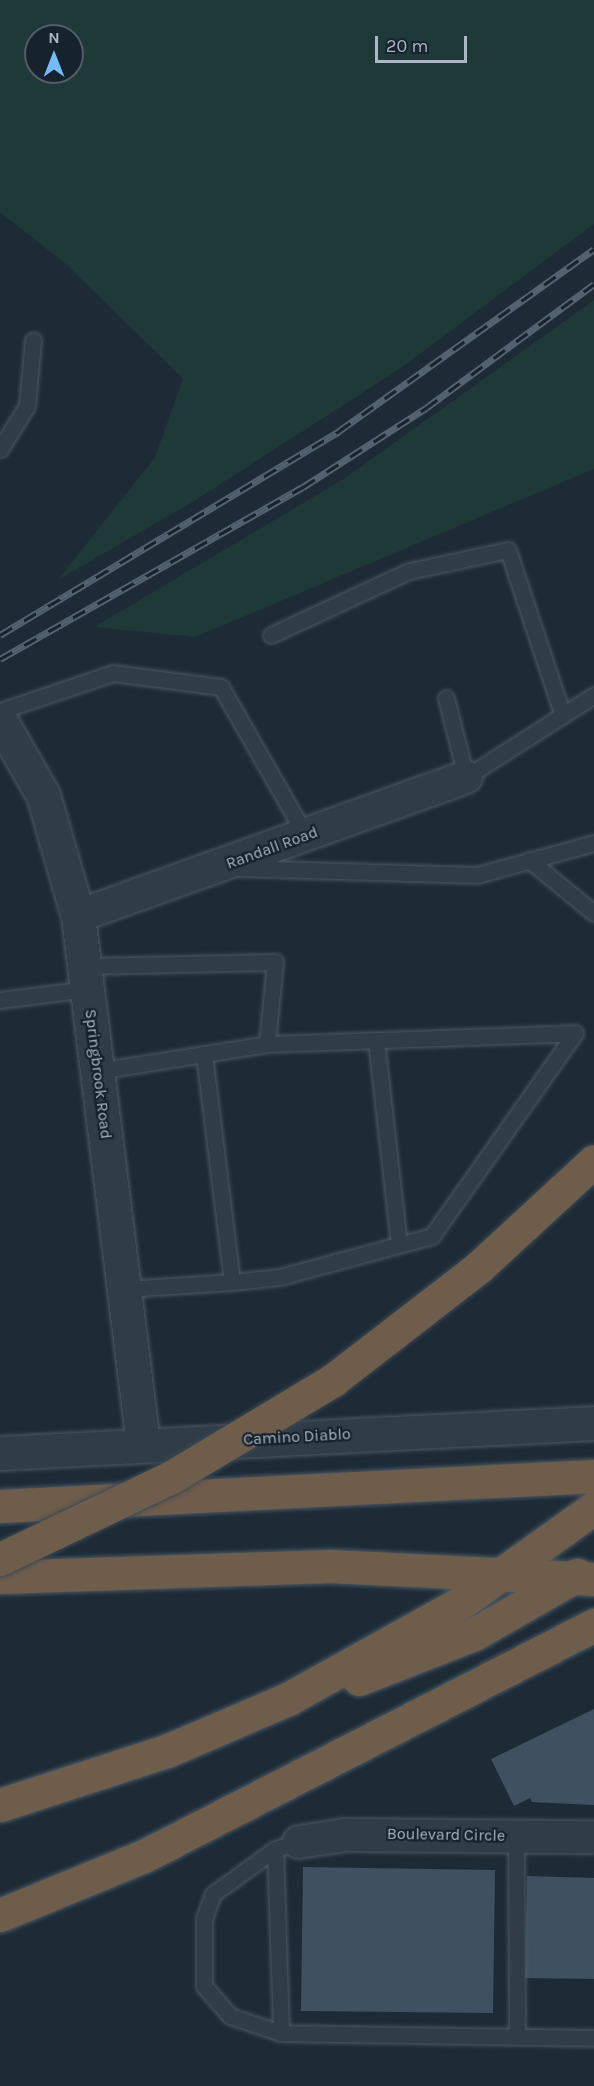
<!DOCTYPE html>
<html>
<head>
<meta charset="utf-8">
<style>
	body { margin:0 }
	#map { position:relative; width:594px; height:2086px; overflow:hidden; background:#1d2b37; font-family:Karla,sans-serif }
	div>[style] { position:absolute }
	.green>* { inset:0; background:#1f3838 }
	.building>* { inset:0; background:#3f5160 }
	.roads { filter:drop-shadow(0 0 2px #4b5863) drop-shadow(0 0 2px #4b5863) }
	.service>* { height:15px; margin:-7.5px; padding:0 7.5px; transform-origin:7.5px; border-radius:7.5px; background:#303d48 }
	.minor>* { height:32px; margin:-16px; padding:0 16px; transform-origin:16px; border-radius:16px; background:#303d48 }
	.tertiary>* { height:33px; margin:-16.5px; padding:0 16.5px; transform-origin:16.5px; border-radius:16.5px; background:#303d48 }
	.motorway>* { height:33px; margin:-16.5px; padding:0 16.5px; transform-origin:16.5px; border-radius:16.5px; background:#6f5d4c }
	.rail>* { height:7px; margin-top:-3.5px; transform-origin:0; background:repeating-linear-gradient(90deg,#16222c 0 14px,#526270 0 28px); box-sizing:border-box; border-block:2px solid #526270 }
	.bridges { filter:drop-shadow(0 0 2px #3b4852) drop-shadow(0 0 2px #3b4852) }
	.motorway-bridge>* { height:33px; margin:-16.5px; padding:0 16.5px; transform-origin:16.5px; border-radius:16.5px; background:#6f5d4c }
	span { translate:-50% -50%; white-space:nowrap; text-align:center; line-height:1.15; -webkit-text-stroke:4.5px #16222c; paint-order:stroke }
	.street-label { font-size:16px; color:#aab8c5 }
	.north { position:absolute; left:24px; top:24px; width:60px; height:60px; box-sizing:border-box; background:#16222c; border:2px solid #515e69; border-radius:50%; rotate:0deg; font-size:16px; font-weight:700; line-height:24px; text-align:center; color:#aab8c5 }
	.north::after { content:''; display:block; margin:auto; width:21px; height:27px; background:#75bbff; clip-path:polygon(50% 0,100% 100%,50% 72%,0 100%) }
	.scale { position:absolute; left:375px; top:36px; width:92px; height:27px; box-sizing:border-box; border:3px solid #aab8c5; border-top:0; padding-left:8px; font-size:18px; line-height:21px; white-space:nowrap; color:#aab8c5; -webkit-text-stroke:4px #16222c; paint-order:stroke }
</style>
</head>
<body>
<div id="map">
	<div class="green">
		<i style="clip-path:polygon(evenodd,0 0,594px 0,594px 224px,398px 370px,194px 501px,58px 580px,155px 457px,183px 379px,67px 265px,0 212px,0 0,36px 36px,72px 36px,72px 72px,36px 72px,36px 36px)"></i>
		<i style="clip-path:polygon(594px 300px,594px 469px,195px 637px,94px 627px,342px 480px)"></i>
	</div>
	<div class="building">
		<i style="clip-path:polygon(594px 1709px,594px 1805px,532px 1802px,530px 1798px,514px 1806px,491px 1759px)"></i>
		<i style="clip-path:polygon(303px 1867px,495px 1870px,493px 2013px,301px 2011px)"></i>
		<i style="clip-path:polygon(527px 1876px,594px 1878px,594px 1979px,525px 1978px)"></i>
	</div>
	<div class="roads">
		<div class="service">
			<i style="left:0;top:449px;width:51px;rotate:-57.9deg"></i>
			<i style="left:27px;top:406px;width:66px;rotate:-84.8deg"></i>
			<i style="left:271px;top:635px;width:152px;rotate:-24.9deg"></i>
			<i style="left:409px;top:571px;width:101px;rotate:-12deg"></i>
			<i style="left:508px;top:550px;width:172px;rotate:71.7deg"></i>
			<i style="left:446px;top:698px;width:81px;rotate:75.8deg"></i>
			<i style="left:466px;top:777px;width:152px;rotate:-32.6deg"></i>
			<i style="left:0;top:711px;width:119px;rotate:-18.6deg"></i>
			<i style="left:113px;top:673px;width:109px;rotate:7.4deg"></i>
			<i style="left:221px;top:687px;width:172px;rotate:60.3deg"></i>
			<i style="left:529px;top:860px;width:84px;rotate:39.2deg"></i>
			<i style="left:238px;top:868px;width:239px;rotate:1.7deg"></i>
			<i style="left:477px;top:875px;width:121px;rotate:-15.3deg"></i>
			<i style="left:84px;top:966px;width:191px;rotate:-1.2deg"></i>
			<i style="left:275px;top:962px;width:82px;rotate:95.6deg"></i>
			<i style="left:0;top:1000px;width:88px;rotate:-7.2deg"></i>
			<i style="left:376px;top:1040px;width:205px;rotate:83.6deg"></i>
			<i style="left:97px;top:1071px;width:172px;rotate:-9deg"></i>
			<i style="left:267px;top:1044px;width:308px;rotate:-2deg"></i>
			<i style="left:575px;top:1033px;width:248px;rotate:125.2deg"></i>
			<i style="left:432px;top:1236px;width:158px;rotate:165deg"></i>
			<i style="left:279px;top:1277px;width:47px;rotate:173.9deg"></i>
			<i style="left:125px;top:1289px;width:107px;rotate:-3.7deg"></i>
			<i style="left:232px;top:1282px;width:230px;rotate:-97deg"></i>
			<i style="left:516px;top:1836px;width:200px;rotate:89.7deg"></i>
			<i style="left:299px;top:1842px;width:25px;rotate:164deg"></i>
			<i style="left:275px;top:1849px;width:77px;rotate:144deg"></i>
			<i style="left:213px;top:1894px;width:27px;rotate:110deg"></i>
			<i style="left:204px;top:1919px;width:67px;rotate:90deg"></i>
			<i style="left:204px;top:1986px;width:40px;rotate:49deg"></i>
			<i style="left:230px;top:2016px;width:54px;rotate:18.4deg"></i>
			<i style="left:281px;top:2033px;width:313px;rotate:0.9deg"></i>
			<i style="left:275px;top:1849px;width:184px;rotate:88.1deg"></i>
		</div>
		<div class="minor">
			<i style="left:78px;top:916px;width:412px;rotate:-19.7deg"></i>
			<i style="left:299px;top:1842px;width:47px;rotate:-8.7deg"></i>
			<i style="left:345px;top:1835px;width:249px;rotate:0.5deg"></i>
		</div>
		<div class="tertiary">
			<i style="left:0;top:720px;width:86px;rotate:60.2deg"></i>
			<i style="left:43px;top:795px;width:126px;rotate:73.9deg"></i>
			<i style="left:78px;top:916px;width:532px;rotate:82.98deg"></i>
			<i style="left:0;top:1453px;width:595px;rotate:-2.89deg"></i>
		</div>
		<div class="motorway">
			<i style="left:0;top:1506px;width:595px;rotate:-2.89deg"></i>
			<i style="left:0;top:1577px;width:330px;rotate:-1.9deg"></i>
			<i style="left:330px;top:1566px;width:264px;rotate:2.8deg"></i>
			<i style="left:359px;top:1679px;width:123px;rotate:-21.4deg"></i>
			<i style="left:474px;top:1634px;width:119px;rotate:-29.8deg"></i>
			<i style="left:0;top:1805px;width:178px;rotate:-18deg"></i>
			<i style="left:169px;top:1750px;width:129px;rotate:-23.2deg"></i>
			<i style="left:288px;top:1699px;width:199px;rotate:-29.1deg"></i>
			<i style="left:462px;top:1602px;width:162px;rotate:-35.5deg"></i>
			<i style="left:0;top:1915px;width:156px;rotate:-22.3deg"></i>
			<i style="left:144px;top:1856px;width:506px;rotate:-27.17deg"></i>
		</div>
	</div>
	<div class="rail">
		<i style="left:0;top:635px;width:396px;rotate:-31deg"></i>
		<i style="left:339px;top:431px;width:313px;rotate:-35.5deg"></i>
		<i style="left:0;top:659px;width:348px;rotate:-29.6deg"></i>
		<i style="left:303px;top:487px;width:146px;rotate:-32.7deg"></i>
		<i style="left:426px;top:408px;width:209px;rotate:-36.4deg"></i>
	</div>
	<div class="bridges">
		<div class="motorway-bridge">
			<i style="left:0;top:1559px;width:194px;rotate:-25.6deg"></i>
			<i style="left:175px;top:1475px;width:184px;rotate:-31deg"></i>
			<i style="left:333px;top:1380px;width:185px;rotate:-37.7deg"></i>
			<i style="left:479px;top:1267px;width:156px;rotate:-42.7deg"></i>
		</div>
	</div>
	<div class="street-label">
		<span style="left:272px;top:848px;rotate:-20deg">Randall Road</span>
		<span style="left:98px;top:1074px;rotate:83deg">Springbrook Road</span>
		<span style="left:297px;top:1437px;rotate:-3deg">Camino Diablo</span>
		<span style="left:446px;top:1835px;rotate:1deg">Boulevard Circle</span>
	</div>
	<div class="north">N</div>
	<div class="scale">20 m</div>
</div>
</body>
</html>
